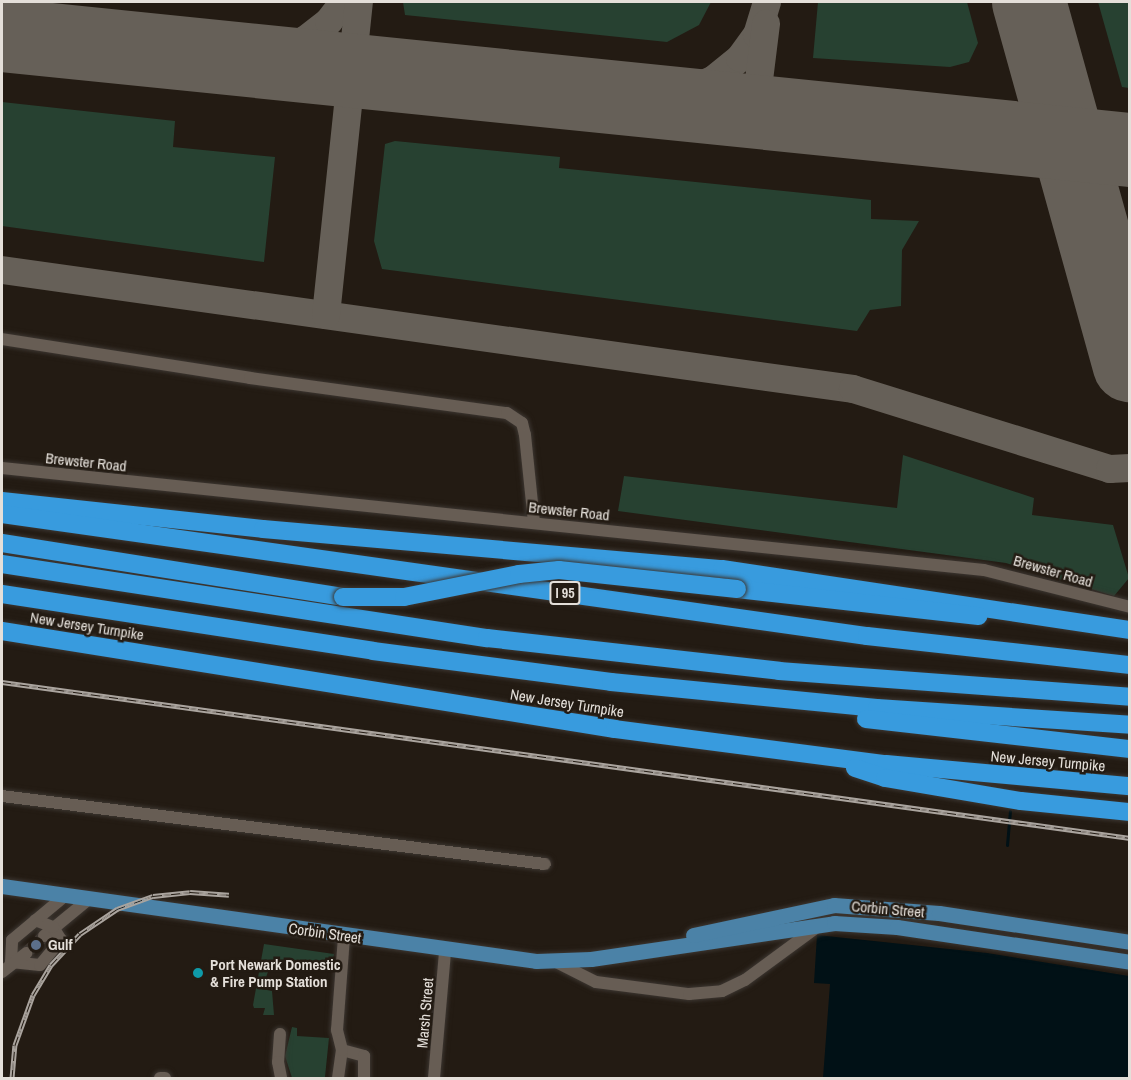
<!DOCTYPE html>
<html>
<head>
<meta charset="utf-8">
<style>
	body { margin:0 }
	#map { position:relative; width:1131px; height:1080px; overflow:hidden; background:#231b13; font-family:"Archivo Narrow",sans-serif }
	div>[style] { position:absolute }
	.green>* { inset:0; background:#274131 }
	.water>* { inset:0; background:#011116 }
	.stream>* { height:3px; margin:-1.5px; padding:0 1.5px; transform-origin:1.5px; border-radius:1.5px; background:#011116 }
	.taxiway>* { height:28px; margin:-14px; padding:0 14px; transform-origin:14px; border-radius:14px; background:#666058 }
	.runway>* { height:74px; margin:-37px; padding:0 37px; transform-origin:37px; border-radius:37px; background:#666058 }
	.minor-tunnel>* { height:12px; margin-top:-6px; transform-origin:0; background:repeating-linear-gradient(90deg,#403831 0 12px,transparent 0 18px) }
	.roads { filter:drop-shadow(0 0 2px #3c3631) drop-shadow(0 0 2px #3c3631) }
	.minor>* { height:12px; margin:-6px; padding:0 6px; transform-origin:6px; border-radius:6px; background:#675d54 }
	.major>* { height:15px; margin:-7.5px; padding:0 7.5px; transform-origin:7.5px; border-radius:7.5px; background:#4b82a7 }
	.highway>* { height:18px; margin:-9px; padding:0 9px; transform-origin:9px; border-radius:9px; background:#389bde }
	.rail>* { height:5px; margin-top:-2.5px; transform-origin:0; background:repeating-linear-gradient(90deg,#231b13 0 9px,#aaa49e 0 18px); box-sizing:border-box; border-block:2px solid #aaa49e }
	.bridges { filter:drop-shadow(0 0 2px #3c3631) drop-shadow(0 0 2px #3c3631) }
	.highway-bridge>* { height:18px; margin:-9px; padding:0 9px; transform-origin:9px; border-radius:9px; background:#389bde }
	.dots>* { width:16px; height:16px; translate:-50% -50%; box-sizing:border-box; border:3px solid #231b13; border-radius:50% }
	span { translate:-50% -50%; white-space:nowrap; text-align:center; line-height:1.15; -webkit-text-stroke:5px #231b13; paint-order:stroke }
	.shield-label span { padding:2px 4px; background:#231b13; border:2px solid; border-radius:4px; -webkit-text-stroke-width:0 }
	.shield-label { font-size:14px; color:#e4dfd9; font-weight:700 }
	.street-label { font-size:15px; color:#e4dfd9 }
	.poi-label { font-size:15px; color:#e4dfd9; font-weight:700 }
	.left { translate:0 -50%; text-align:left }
	.frame { position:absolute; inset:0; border:3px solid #e4dfd9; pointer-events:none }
</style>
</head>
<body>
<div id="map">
	<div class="green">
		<i style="clip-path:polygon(403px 2px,711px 2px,699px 25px,667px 42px,405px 15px)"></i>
		<i style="clip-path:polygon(818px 2px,967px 2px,978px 43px,969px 62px,950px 67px,813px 58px)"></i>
		<i style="clip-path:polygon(1098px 2px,1129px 2px,1129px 88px,1122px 87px)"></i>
		<i style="clip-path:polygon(2px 102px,175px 121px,173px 147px,275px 157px,264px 262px,2px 226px)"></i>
		<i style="clip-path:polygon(395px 141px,560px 157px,559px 168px,871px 200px,871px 219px,919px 221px,902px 250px,901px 306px,870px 310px,857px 331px,382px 269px,374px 241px,385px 144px)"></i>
		<i style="clip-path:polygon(903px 455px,1034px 498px,1032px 515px,1113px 525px,1129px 578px,1114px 596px,1006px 563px,618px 511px,624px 476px,897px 508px)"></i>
		<i style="clip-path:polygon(264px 944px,334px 954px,332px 968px,272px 960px,262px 989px,272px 991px,274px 1015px,263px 1015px,265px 1008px,254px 1008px,253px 1005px)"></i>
		<i style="clip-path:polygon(292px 1027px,297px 1028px,297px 1036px,329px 1038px,325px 1077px,329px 1078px,292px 1078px,285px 1056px)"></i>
	</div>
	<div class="water">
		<i style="clip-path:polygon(817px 935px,987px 953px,1129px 976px,1129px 1078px,823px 1078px,830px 984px,814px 983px)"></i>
	</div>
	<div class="stream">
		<i style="left:1007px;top:845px;width:34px;rotate:-85deg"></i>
	</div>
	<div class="taxiway">
		<i style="left:212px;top:57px;width:61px;rotate:-2.8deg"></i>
		<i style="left:273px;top:54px;width:35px;rotate:-24deg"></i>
		<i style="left:305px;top:40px;width:31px;rotate:-38deg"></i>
		<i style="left:329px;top:21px;width:24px;rotate:-52deg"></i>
		<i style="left:625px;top:99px;width:30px"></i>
		<i style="left:655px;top:99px;width:28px;rotate:-13deg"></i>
		<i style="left:682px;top:93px;width:34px;rotate:-23deg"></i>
		<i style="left:713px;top:80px;width:35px;rotate:-39deg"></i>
		<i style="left:740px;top:58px;width:29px;rotate:-54deg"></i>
		<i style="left:757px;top:35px;width:34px;rotate:-73deg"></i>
		<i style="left:755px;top:112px;width:89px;rotate:-82.9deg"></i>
		<i style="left:2px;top:270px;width:859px;rotate:7.96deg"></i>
		<i style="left:853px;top:389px;width:269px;rotate:17.3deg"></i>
		<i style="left:1110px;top:469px;width:20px;rotate:-3deg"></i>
		<i style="left:326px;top:315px;width:315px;rotate:-84deg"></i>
	</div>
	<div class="runway">
		<i style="left:1029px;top:2px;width:377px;rotate:74.5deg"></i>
		<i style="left:2px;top:35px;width:1134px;rotate:5.82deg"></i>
	</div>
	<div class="minor-tunnel">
		<i style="left:26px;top:953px;width:25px;rotate:-43deg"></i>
	</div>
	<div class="roads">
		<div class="minor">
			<i style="left:2px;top:339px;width:251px;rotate:8.9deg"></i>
			<i style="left:250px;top:378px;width:259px;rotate:7.8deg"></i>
			<i style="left:507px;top:413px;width:18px;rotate:34deg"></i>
			<i style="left:522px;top:423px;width:12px;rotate:76deg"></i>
			<i style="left:525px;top:435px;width:87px;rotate:84.1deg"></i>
			<i style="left:2px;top:468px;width:987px;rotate:5.93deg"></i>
			<i style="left:984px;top:570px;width:151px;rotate:14.2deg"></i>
			<i style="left:2px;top:796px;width:547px;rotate:7.14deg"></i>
			<i style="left:44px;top:936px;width:58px;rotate:-39.4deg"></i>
			<i style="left:554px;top:961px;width:47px;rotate:26.6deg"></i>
			<i style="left:596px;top:982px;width:94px;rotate:7.4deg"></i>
			<i style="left:689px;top:994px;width:33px;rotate:-5deg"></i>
			<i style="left:722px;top:991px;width:25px;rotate:-26deg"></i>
			<i style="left:745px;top:980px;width:93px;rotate:-36.3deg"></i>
			<i style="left:11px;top:962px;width:29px;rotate:6deg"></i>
			<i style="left:40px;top:965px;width:33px;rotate:-50deg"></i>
			<i style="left:61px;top:940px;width:15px;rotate:-122deg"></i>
			<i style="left:53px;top:927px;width:19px;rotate:-159deg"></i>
			<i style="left:11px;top:962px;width:22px;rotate:-87deg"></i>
			<i style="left:12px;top:940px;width:70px;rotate:-39.8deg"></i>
			<i style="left:2px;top:972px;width:31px;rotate:-38deg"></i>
			<i style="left:280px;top:1034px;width:28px;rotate:94deg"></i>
			<i style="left:278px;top:1062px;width:16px;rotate:79deg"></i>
			<i style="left:342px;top:1050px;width:23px;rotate:15deg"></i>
			<i style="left:364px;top:1056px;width:22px;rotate:90deg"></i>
			<i style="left:160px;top:1078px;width:5px"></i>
			<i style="left:338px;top:1078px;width:28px;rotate:-82deg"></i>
			<i style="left:342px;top:1050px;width:21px;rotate:-104deg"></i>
			<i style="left:337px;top:1030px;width:94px;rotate:-85.7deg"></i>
			<i style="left:434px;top:1078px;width:127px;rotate:-85deg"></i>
		</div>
		<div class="major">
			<i style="left:2px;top:886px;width:539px;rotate:7.99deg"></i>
			<i style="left:536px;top:961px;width:55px;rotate:-2.1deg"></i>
			<i style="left:591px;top:959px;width:246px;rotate:-8.4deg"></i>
			<i style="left:834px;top:923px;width:63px;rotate:3.6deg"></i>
			<i style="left:897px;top:927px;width:236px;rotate:8.5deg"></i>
			<i style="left:693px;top:935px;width:144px;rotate:-12deg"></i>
			<i style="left:834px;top:905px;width:105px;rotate:4.4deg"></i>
			<i style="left:939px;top:913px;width:193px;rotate:8.6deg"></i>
		</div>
		<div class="highway">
			<i style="left:2px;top:501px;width:262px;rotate:6.1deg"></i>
			<i style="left:263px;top:529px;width:461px;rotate:5deg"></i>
			<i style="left:722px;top:569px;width:413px;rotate:8.5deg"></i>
			<i style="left:2px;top:514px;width:874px;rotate:8.03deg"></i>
			<i style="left:867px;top:636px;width:265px;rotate:6.3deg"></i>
			<i style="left:2px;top:543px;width:345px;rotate:9deg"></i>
			<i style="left:2px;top:564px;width:491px;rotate:8.7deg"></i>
			<i style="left:487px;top:638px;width:294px;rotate:6.4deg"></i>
			<i style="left:779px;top:671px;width:352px;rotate:4.2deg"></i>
			<i style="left:737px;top:589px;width:243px;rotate:6.4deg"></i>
			<i style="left:2px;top:594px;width:375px;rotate:8.7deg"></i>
			<i style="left:373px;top:651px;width:240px;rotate:7.4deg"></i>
			<i style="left:611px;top:682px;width:267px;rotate:5.6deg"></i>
			<i style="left:877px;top:708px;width:254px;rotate:3.8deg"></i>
			<i style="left:2px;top:631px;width:621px;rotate:9.08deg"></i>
			<i style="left:615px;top:729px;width:273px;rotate:7.4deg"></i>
			<i style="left:886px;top:764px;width:245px;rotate:5.2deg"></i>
			<i style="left:866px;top:719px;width:266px;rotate:6.5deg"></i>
			<i style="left:855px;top:768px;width:32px;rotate:18deg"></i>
			<i style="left:885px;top:778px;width:138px;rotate:9.6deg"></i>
			<i style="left:1021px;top:801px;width:110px;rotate:5.8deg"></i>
		</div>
	</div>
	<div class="rail">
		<i style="left:2px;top:682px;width:1139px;rotate:7.87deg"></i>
		<i style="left:12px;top:1078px;width:33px;rotate:-85deg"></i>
		<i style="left:15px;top:1045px;width:53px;rotate:-70.2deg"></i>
		<i style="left:33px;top:995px;width:35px;rotate:-59deg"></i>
		<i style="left:51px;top:965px;width:42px;rotate:-46.9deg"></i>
		<i style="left:80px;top:934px;width:45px;rotate:-34deg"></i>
		<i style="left:117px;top:909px;width:38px;rotate:-20deg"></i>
		<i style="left:153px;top:896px;width:37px;rotate:-6deg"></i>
		<i style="left:190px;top:892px;width:39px;rotate:4deg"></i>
	</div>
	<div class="bridges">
		<div class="highway-bridge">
			<i style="left:343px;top:597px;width:61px"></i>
			<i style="left:404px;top:597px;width:117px;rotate:-11.3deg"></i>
			<i style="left:519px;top:574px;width:40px;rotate:-5.7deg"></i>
			<i style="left:559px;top:570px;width:179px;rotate:6.1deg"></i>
		</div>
	</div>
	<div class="dots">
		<i style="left:36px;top:945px;background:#5c6f8a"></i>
		<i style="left:198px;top:973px;background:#0f9aa8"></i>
	</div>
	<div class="shield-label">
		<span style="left:565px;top:593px">I 95</span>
	</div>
	<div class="street-label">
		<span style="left:86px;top:462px;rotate:6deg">Brewster Road</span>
		<span style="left:569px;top:511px;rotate:6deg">Brewster Road</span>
		<span style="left:1053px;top:571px;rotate:16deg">Brewster Road</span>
		<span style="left:87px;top:626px;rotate:9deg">New Jersey Turnpike</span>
		<span style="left:567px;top:703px;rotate:9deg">New Jersey Turnpike</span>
		<span style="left:1048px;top:761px;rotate:5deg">New Jersey Turnpike</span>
		<span style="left:888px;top:909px;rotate:5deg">Corbin Street</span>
		<span style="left:325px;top:933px;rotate:8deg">Corbin Street</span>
		<span style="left:425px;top:1013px;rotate:-85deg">Marsh Street</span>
	</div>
	<div class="poi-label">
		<span class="left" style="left:48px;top:945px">Gulf</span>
		<span class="left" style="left:210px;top:973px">Port Newark Domestic<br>&amp; Fire Pump Station</span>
	</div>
	<div class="frame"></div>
</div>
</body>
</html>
